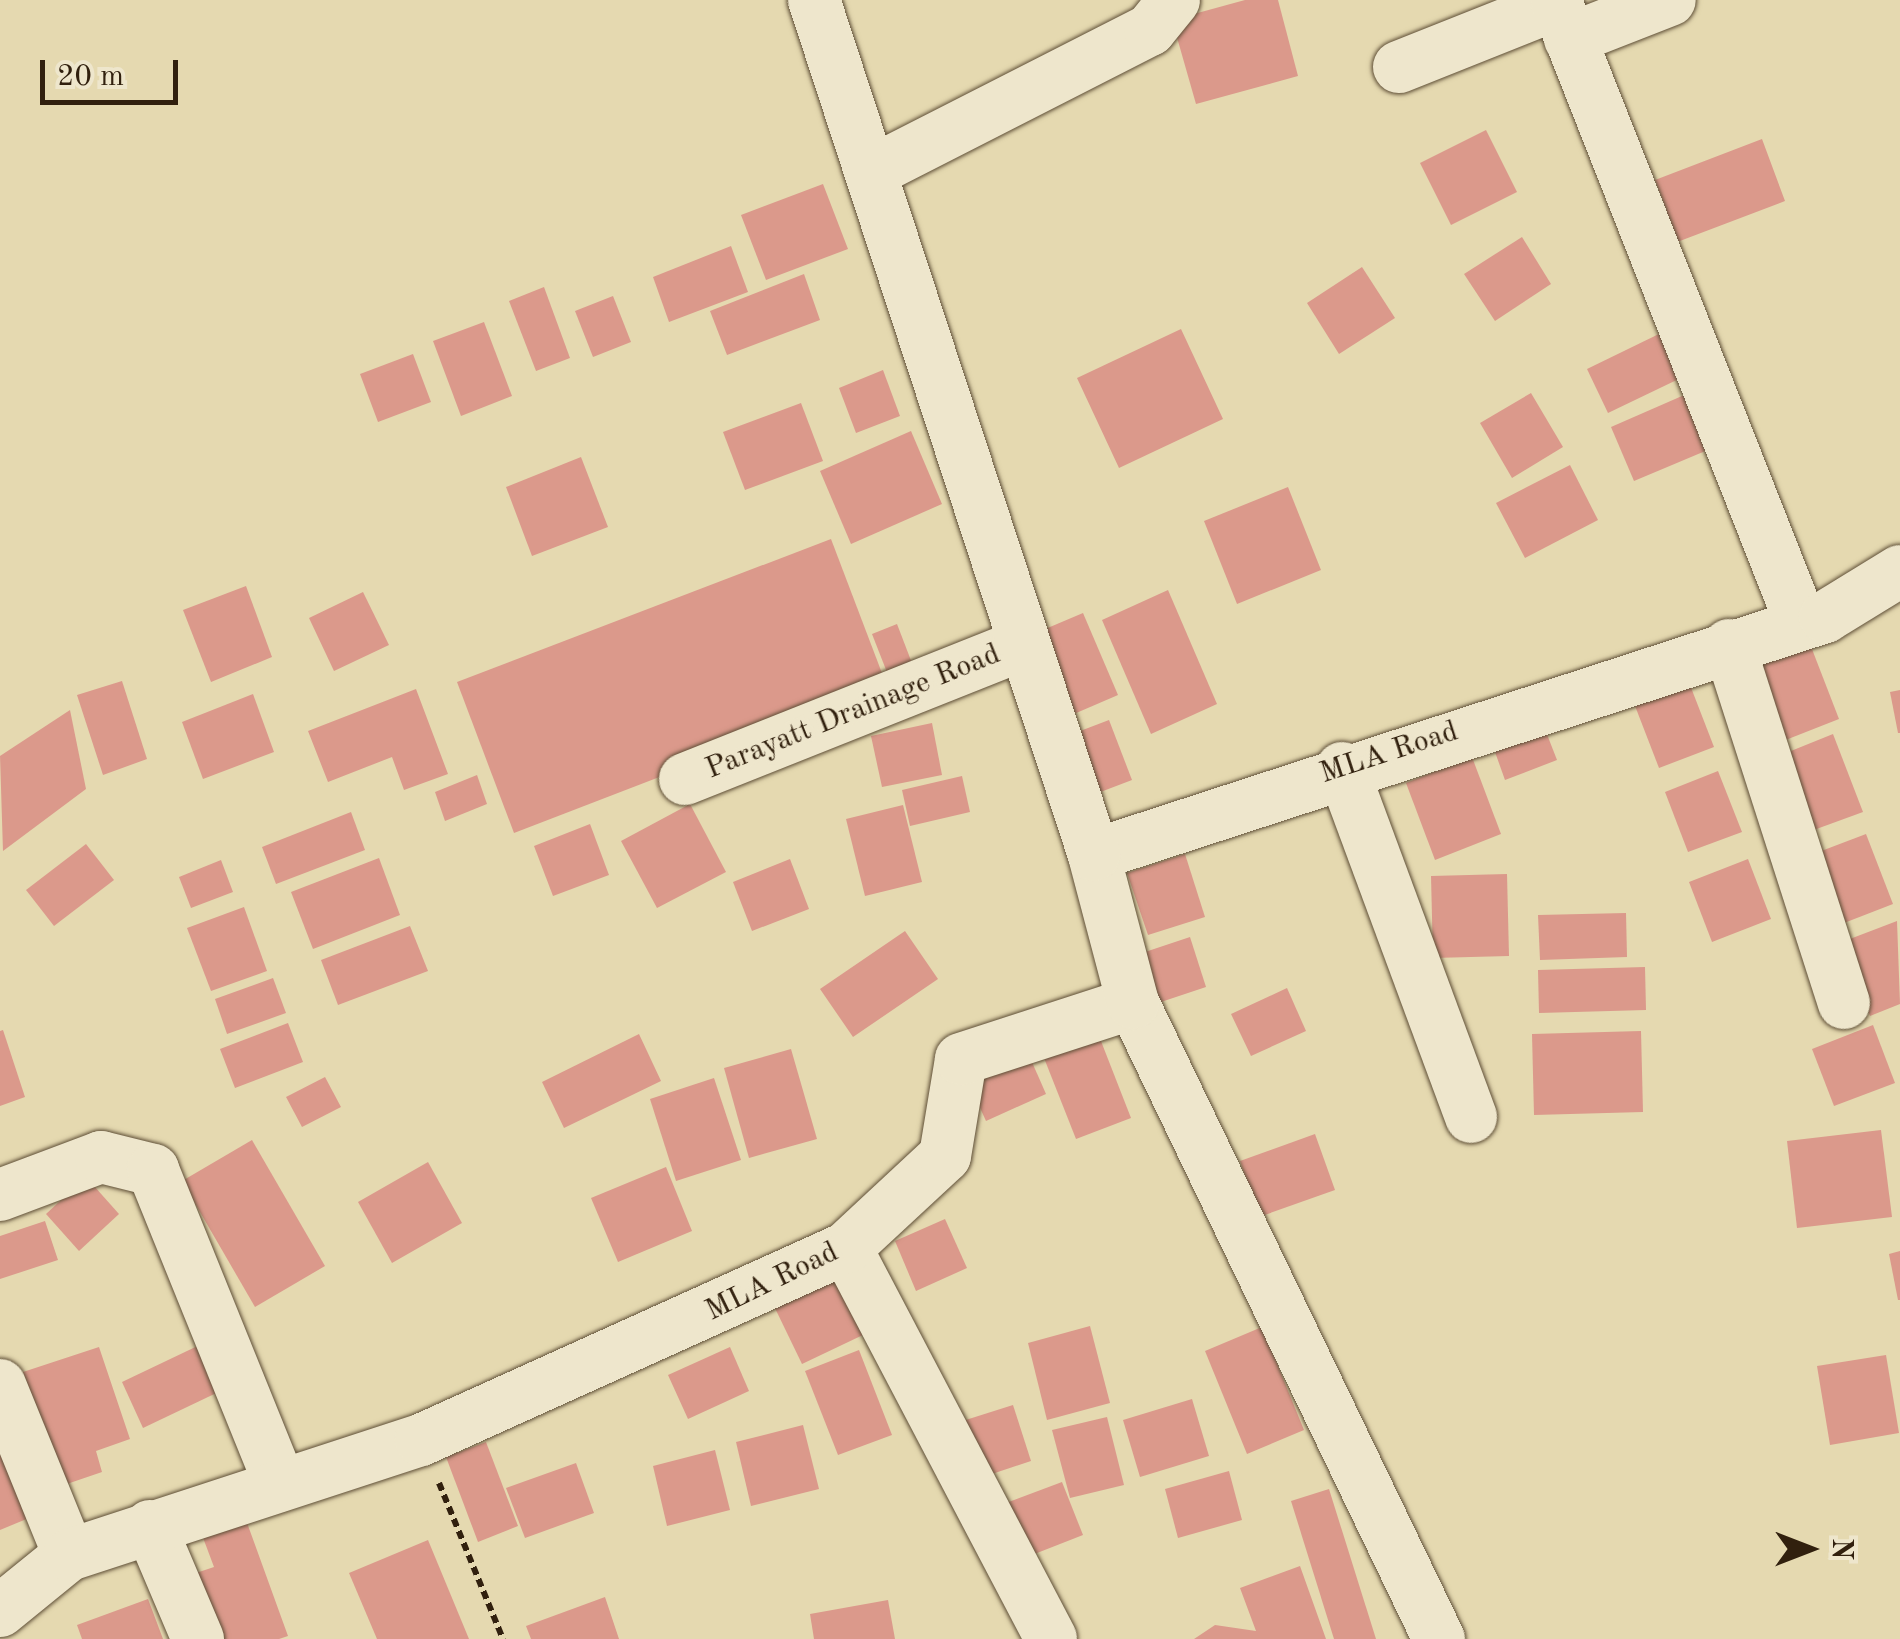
<!DOCTYPE html>
<html>
<head>
<meta charset="utf-8">
<style>
	body { margin:0 }
	#map { position:relative; width:1900px; height:1639px; overflow:hidden; background:#e5d9b0; font-family:"Old Standard TT",serif }
	div>[style] { position:absolute }
	.building>* { inset:0; background:#db998b }
	.path>* { height:6px; margin-top:-3px; transform-origin:0; background:repeating-linear-gradient(90deg,#31200e 0 8px,transparent 0 13px) }
	.roads { filter:drop-shadow(0 0 2px #5e4e36) drop-shadow(0 0 2px #5e4e36) }
	.minor>* { height:52px; margin:-26px; padding:0 26px; transform-origin:26px; border-radius:26px; background:#eee6cc }
	span { translate:-50% -50%; white-space:nowrap; text-align:center; line-height:1.15; -webkit-text-stroke:8px #eee6cc; paint-order:stroke }
	.street-label { font-size:30px; color:#31200e }
	.north { position:absolute; left:1760px; top:1499px; width:100px; height:100px; -webkit-text-stroke:8px #eee6cc; paint-order:stroke; rotate:90deg; font-size:28px; font-weight:700; line-height:40px; text-align:center; color:#31200e }
	.north::after { content:''; display:block; margin:auto; width:35px; height:45px; background:#31200e; clip-path:polygon(50% 0,100% 100%,50% 72%,0 100%) }
	.scale { position:absolute; left:40px; top:60px; width:138px; height:45px; box-sizing:border-box; border:5px solid #31200e; border-top:0; padding-left:12px; font-size:30px; line-height:35px; white-space:nowrap; color:#31200e; -webkit-text-stroke:8px #eee6cc; paint-order:stroke }
</style>
</head>
<body>
<div id="map">
	<div class="building">
		<i style="clip-path:polygon(1245px 0,1278px 0,1298px 76px,1196px 104px,1172px 20px)"></i>
		<i style="clip-path:polygon(1486px 130px,1517px 192px,1451px 225px,1420px 163px)"></i>
		<i style="clip-path:polygon(1762px 139px,1785px 201px,1664px 247px,1652px 215px,1666px 209px,1655px 180px)"></i>
		<i style="clip-path:polygon(823px 184px,848px 249px,766px 280px,741px 215px)"></i>
		<i style="clip-path:polygon(1522px 237px,1551px 284px,1495px 321px,1464px 274px)"></i>
		<i style="clip-path:polygon(731px 246px,748px 292px,669px 322px,653px 277px)"></i>
		<i style="clip-path:polygon(1362px 267px,1395px 318px,1339px 354px,1307px 303px)"></i>
		<i style="clip-path:polygon(804px 274px,820px 320px,727px 355px,710px 311px)"></i>
		<i style="clip-path:polygon(544px 287px,570px 358px,536px 371px,509px 301px)"></i>
		<i style="clip-path:polygon(613px 296px,631px 342px,593px 357px,575px 311px)"></i>
		<i style="clip-path:polygon(484px 322px,512px 396px,461px 416px,433px 341px)"></i>
		<i style="clip-path:polygon(1181px 329px,1223px 419px,1119px 468px,1077px 378px)"></i>
		<i style="clip-path:polygon(1663px 332px,1685px 376px,1608px 413px,1587px 369px)"></i>
		<i style="clip-path:polygon(413px 354px,431px 402px,378px 422px,360px 374px)"></i>
		<i style="clip-path:polygon(883px 370px,900px 416px,856px 433px,839px 388px)"></i>
		<i style="clip-path:polygon(1698px 389px,1722px 444px,1634px 481px,1611px 427px)"></i>
		<i style="clip-path:polygon(1531px 393px,1563px 447px,1512px 478px,1480px 423px)"></i>
		<i style="clip-path:polygon(801px 403px,823px 461px,745px 490px,723px 432px)"></i>
		<i style="clip-path:polygon(911px 431px,942px 504px,851px 544px,820px 471px)"></i>
		<i style="clip-path:polygon(581px 457px,608px 527px,532px 556px,506px 487px)"></i>
		<i style="clip-path:polygon(1570px 465px,1598px 520px,1525px 558px,1496px 503px)"></i>
		<i style="clip-path:polygon(1288px 487px,1321px 570px,1237px 604px,1204px 521px)"></i>
		<i style="clip-path:polygon(831px 539px,888px 689px,514px 833px,457px 682px)"></i>
		<i style="clip-path:polygon(246px 586px,272px 657px,211px 682px,183px 610px)"></i>
		<i style="clip-path:polygon(1168px 590px,1217px 704px,1151px 734px,1102px 620px)"></i>
		<i style="clip-path:polygon(363px 592px,389px 645px,334px 671px,309px 618px)"></i>
		<i style="clip-path:polygon(1083px 613px,1118px 695px,1060px 720px,1024px 638px)"></i>
		<i style="clip-path:polygon(897px 624px,915px 671px,890px 680px,872px 634px)"></i>
		<i style="clip-path:polygon(1805px 631px,1839px 719px,1778px 743px,1743px 654px)"></i>
		<i style="clip-path:polygon(1685px 672px,1714px 747px,1659px 768px,1630px 693px)"></i>
		<i style="clip-path:polygon(122px 681px,147px 759px,103px 775px,77px 695px)"></i>
		<i style="clip-path:polygon(416px 689px,448px 774px,404px 790px,392px 757px,328px 782px,308px 731px)"></i>
		<i style="clip-path:polygon(1900px 690px,1900px 733px,1898px 733px,1890px 692px)"></i>
		<i style="clip-path:polygon(253px 694px,274px 752px,203px 779px,182px 722px)"></i>
		<i style="clip-path:polygon(70px 710px,86px 789px,3px 851px,0 756px)"></i>
		<i style="clip-path:polygon(1541px 719px,1557px 760px,1505px 780px,1490px 738px)"></i>
		<i style="clip-path:polygon(1109px 720px,1132px 780px,1090px 796px,1067px 736px)"></i>
		<i style="clip-path:polygon(932px 723px,942px 775px,882px 787px,871px 736px)"></i>
		<i style="clip-path:polygon(1833px 734px,1863px 812px,1811px 831px,1781px 755px)"></i>
		<i style="clip-path:polygon(1472px 757px,1501px 834px,1435px 860px,1406px 783px)"></i>
		<i style="clip-path:polygon(1718px 771px,1742px 832px,1688px 852px,1665px 792px)"></i>
		<i style="clip-path:polygon(477px 775px,487px 804px,445px 821px,435px 792px)"></i>
		<i style="clip-path:polygon(962px 776px,970px 812px,910px 826px,902px 790px)"></i>
		<i style="clip-path:polygon(690px 804px,726px 872px,657px 908px,621px 841px)"></i>
		<i style="clip-path:polygon(903px 805px,922px 882px,865px 896px,846px 819px)"></i>
		<i style="clip-path:polygon(351px 812px,365px 850px,276px 884px,262px 847px)"></i>
		<i style="clip-path:polygon(590px 824px,609px 875px,553px 896px,534px 846px)"></i>
		<i style="clip-path:polygon(1866px 834px,1893px 904px,1844px 923px,1816px 853px)"></i>
		<i style="clip-path:polygon(86px 844px,114px 880px,54px 926px,26px 890px)"></i>
		<i style="clip-path:polygon(1185px 854px,1205px 917px,1148px 935px,1127px 873px)"></i>
		<i style="clip-path:polygon(379px 858px,400px 915px,313px 949px,291px 892px)"></i>
		<i style="clip-path:polygon(790px 859px,809px 909px,752px 931px,733px 882px)"></i>
		<i style="clip-path:polygon(1748px 859px,1771px 919px,1712px 942px,1689px 882px)"></i>
		<i style="clip-path:polygon(221px 860px,233px 892px,191px 908px,179px 877px)"></i>
		<i style="clip-path:polygon(1507px 874px,1509px 956px,1433px 958px,1431px 876px)"></i>
		<i style="clip-path:polygon(244px 907px,267px 971px,211px 991px,187px 928px)"></i>
		<i style="clip-path:polygon(1626px 913px,1627px 957px,1540px 960px,1538px 915px)"></i>
		<i style="clip-path:polygon(1897px 921px,1900px 1004px,1870px 1016px,1842px 942px)"></i>
		<i style="clip-path:polygon(410px 926px,428px 971px,338px 1005px,321px 960px)"></i>
		<i style="clip-path:polygon(905px 931px,938px 979px,853px 1037px,820px 989px)"></i>
		<i style="clip-path:polygon(1190px 937px,1206px 987px,1149px 1006px,1133px 956px)"></i>
		<i style="clip-path:polygon(1645px 967px,1646px 1010px,1539px 1013px,1538px 970px)"></i>
		<i style="clip-path:polygon(273px 978px,286px 1013px,227px 1034px,215px 999px)"></i>
		<i style="clip-path:polygon(1287px 988px,1306px 1031px,1251px 1056px,1231px 1014px)"></i>
		<i style="clip-path:polygon(288px 1023px,303px 1062px,235px 1088px,220px 1049px)"></i>
		<i style="clip-path:polygon(1873px 1025px,1895px 1083px,1834px 1106px,1812px 1049px)"></i>
		<i style="clip-path:polygon(3px 1030px,25px 1097px,0 1106px,0 1031px)"></i>
		<i style="clip-path:polygon(1641px 1031px,1643px 1112px,1534px 1115px,1532px 1034px)"></i>
		<i style="clip-path:polygon(639px 1034px,661px 1081px,564px 1128px,542px 1082px)"></i>
		<i style="clip-path:polygon(1099px 1036px,1131px 1118px,1076px 1139px,1044px 1058px)"></i>
		<i style="clip-path:polygon(791px 1049px,817px 1139px,749px 1158px,724px 1068px)"></i>
		<i style="clip-path:polygon(1028px 1053px,1046px 1094px,986px 1121px,968px 1081px)"></i>
		<i style="clip-path:polygon(325px 1077px,341px 1107px,302px 1127px,286px 1097px)"></i>
		<i style="clip-path:polygon(714px 1078px,741px 1160px,676px 1181px,650px 1099px)"></i>
		<i style="clip-path:polygon(1881px 1130px,1892px 1217px,1797px 1228px,1787px 1141px)"></i>
		<i style="clip-path:polygon(1315px 1134px,1335px 1190px,1259px 1217px,1240px 1161px)"></i>
		<i style="clip-path:polygon(252px 1140px,325px 1266px,255px 1307px,182px 1181px)"></i>
		<i style="clip-path:polygon(428px 1162px,462px 1223px,392px 1263px,358px 1202px)"></i>
		<i style="clip-path:polygon(666px 1167px,692px 1231px,618px 1262px,591px 1198px)"></i>
		<i style="clip-path:polygon(86px 1177px,119px 1214px,79px 1251px,46px 1214px)"></i>
		<i style="clip-path:polygon(945px 1219px,967px 1268px,916px 1291px,895px 1241px)"></i>
		<i style="clip-path:polygon(45px 1221px,58px 1260px,0 1279px,0 1236px)"></i>
		<i style="clip-path:polygon(1900px 1251px,1900px 1300px,1898px 1300px,1889px 1254px)"></i>
		<i style="clip-path:polygon(835px 1271px,865px 1334px,802px 1364px,772px 1302px)"></i>
		<i style="clip-path:polygon(1090px 1326px,1110px 1403px,1047px 1420px,1028px 1343px)"></i>
		<i style="clip-path:polygon(1262px 1327px,1304px 1430px,1247px 1454px,1205px 1351px)"></i>
		<i style="clip-path:polygon(208px 1341px,229px 1387px,143px 1428px,122px 1382px)"></i>
		<i style="clip-path:polygon(99px 1347px,130px 1439px,96px 1451px,102px 1472px,61px 1486px,23px 1372px)"></i>
		<i style="clip-path:polygon(730px 1347px,749px 1391px,688px 1419px,668px 1375px)"></i>
		<i style="clip-path:polygon(859px 1350px,892px 1435px,838px 1455px,805px 1371px)"></i>
		<i style="clip-path:polygon(1886px 1355px,1899px 1433px,1830px 1445px,1817px 1366px)"></i>
		<i style="clip-path:polygon(1192px 1399px,1209px 1456px,1140px 1477px,1123px 1420px)"></i>
		<i style="clip-path:polygon(1013px 1405px,1031px 1461px,971px 1481px,953px 1424px)"></i>
		<i style="clip-path:polygon(0 1416px,41px 1513px,0 1530px)"></i>
		<i style="clip-path:polygon(1107px 1417px,1124px 1485px,1070px 1498px,1052px 1430px)"></i>
		<i style="clip-path:polygon(803px 1425px,819px 1489px,751px 1506px,736px 1442px)"></i>
		<i style="clip-path:polygon(486px 1442px,518px 1526px,478px 1542px,446px 1457px)"></i>
		<i style="clip-path:polygon(715px 1450px,730px 1510px,667px 1526px,653px 1466px)"></i>
		<i style="clip-path:polygon(576px 1463px,594px 1513px,525px 1538px,506px 1488px)"></i>
		<i style="clip-path:polygon(1229px 1471px,1242px 1520px,1178px 1538px,1165px 1489px)"></i>
		<i style="clip-path:polygon(1062px 1482px,1083px 1535px,1014px 1562px,993px 1508px)"></i>
		<i style="clip-path:polygon(1329px 1489px,1376px 1639px,1334px 1639px,1291px 1501px)"></i>
		<i style="clip-path:polygon(246px 1520px,288px 1636px,279px 1639px,220px 1639px,196px 1573px,214px 1567px,202px 1535px)"></i>
		<i style="clip-path:polygon(428px 1540px,469px 1639px,377px 1639px,349px 1573px)"></i>
		<i style="clip-path:polygon(1300px 1566px,1326px 1639px,1194px 1639px,1215px 1625px,1256px 1631px,1240px 1588px)"></i>
		<i style="clip-path:polygon(605px 1597px,619px 1639px,531px 1639px,526px 1626px)"></i>
		<i style="clip-path:polygon(148px 1599px,163px 1639px,82px 1639px,77px 1625px)"></i>
		<i style="clip-path:polygon(888px 1600px,895px 1639px,814px 1639px,810px 1614px)"></i>
	</div>
	<div class="path">
		<i style="left:439px;top:1483px;width:169px;rotate:67.7deg"></i>
	</div>
	<div class="roads">
		<div class="minor">
			<i style="left:1570px;top:39px;width:107px;rotate:-21.3deg"></i>
			<i style="left:1399px;top:67px;width:170px;rotate:-21.7deg"></i>
			<i style="left:1557px;top:4px;width:665px;rotate:68.49deg"></i>
			<i style="left:871px;top:172px;width:313px;rotate:-27deg"></i>
			<i style="left:1150px;top:30px;width:38px;rotate:-51deg"></i>
			<i style="left:1729px;top:645px;width:376px;rotate:72.2deg"></i>
			<i style="left:1342px;top:768px;width:372px;rotate:69.7deg"></i>
			<i style="left:685px;top:779px;width:363px;rotate:-21.7deg"></i>
			<i style="left:1094px;top:855px;width:769px;rotate:-18.03deg"></i>
			<i style="left:1825px;top:617px;width:88px;rotate:-31.5deg"></i>
			<i style="left:1133px;top:1003px;width:706px;rotate:64.31deg"></i>
			<i style="left:0;top:1195px;width:108px;rotate:-20.6deg"></i>
			<i style="left:101px;top:1157px;width:54px;rotate:14deg"></i>
			<i style="left:153px;top:1170px;width:340px;rotate:68deg"></i>
			<i style="left:846px;top:1248px;width:441px;rotate:62.3deg"></i>
			<i style="left:0;top:1385px;width:183px;rotate:67.9deg"></i>
			<i style="left:150px;top:1526px;width:123px;rotate:67deg"></i>
			<i style="left:0;top:1611px;width:89px;rotate:-39.1deg"></i>
			<i style="left:69px;top:1555px;width:370px;rotate:-18.1deg"></i>
			<i style="left:421px;top:1440px;width:466px;rotate:-24.3deg"></i>
			<i style="left:846px;top:1248px;width:135px;rotate:-42.9deg"></i>
			<i style="left:945px;top:1156px;width:98px;rotate:-80.6deg"></i>
			<i style="left:961px;top:1059px;width:181px;rotate:-18deg"></i>
			<i style="left:1133px;top:1003px;width:153px;rotate:-104.8deg"></i>
			<i style="left:1094px;top:855px;width:900px;rotate:-108.13deg"></i>
		</div>
	</div>
	<div class="street-label">
		<span style="left:853px;top:712px;rotate:-22deg">Parayatt Drainage Road</span>
		<span style="left:1389px;top:753px;rotate:-18deg">MLA Road</span>
		<span style="left:772px;top:1282px;rotate:-26deg">MLA Road</span>
	</div>
	<div class="north">N</div>
	<div class="scale">20 m</div>
</div>
</body>
</html>
